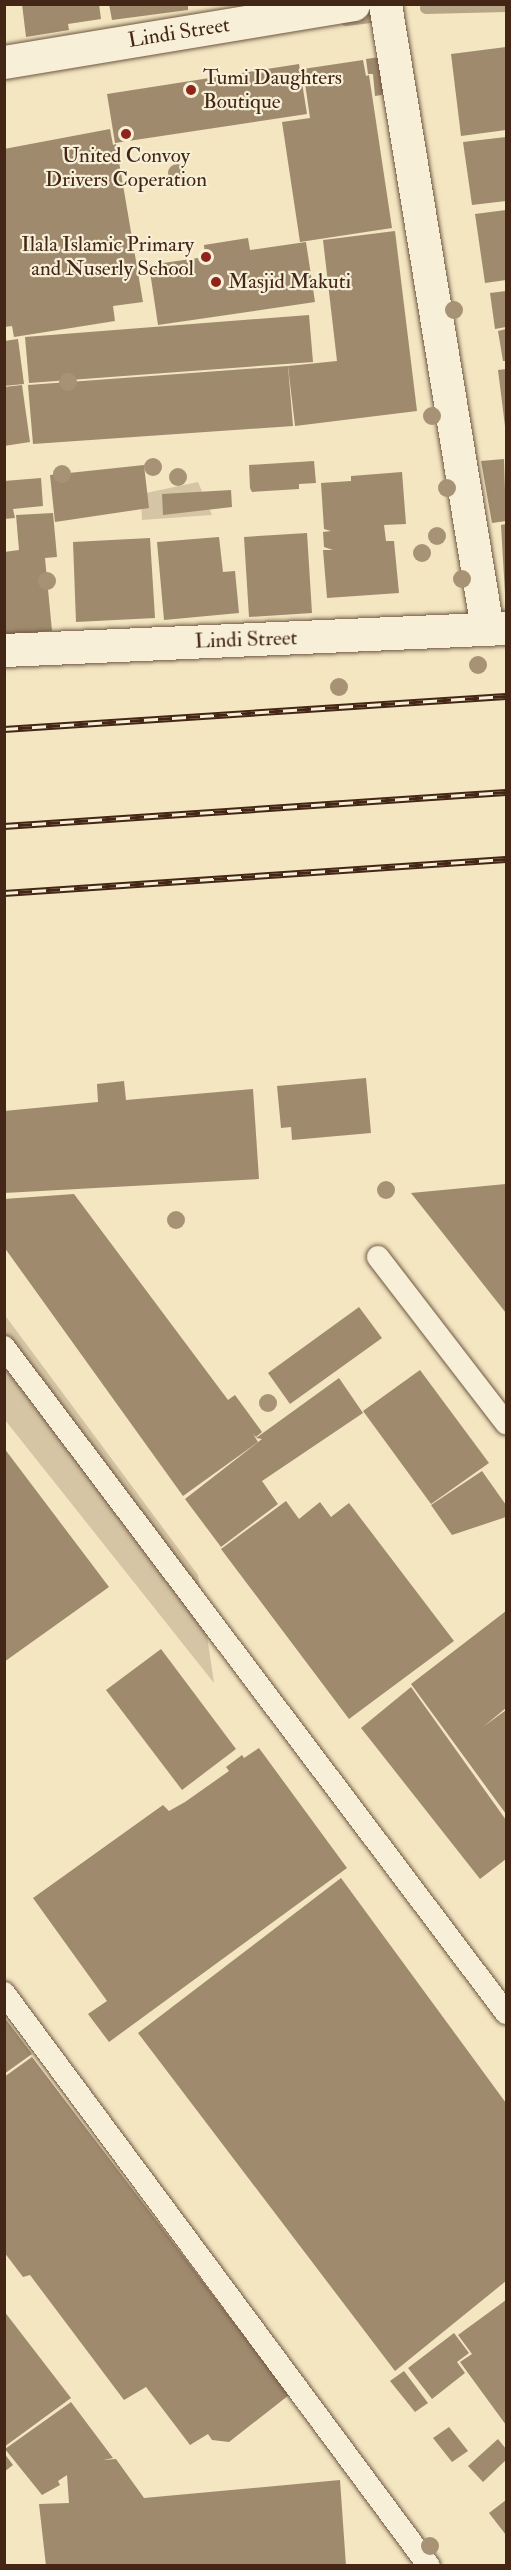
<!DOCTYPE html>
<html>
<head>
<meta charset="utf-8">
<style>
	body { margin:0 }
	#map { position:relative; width:511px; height:2570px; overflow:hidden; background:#f3e6c1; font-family:"IM FELL Double Pica",serif }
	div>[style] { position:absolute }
	.green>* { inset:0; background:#d5c5a4 }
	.stream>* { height:12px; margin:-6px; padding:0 6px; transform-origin:6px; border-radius:6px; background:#b7a587 }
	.building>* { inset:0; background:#9f8a6e }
	.roads { filter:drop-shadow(0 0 2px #6f5640) drop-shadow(0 0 2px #6f5640) }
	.service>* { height:22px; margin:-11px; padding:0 11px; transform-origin:11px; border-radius:11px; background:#f7efd7 }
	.minor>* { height:33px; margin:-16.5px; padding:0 16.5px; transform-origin:16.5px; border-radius:16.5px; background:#f7efd7 }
	.rail>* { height:7px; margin-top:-3.5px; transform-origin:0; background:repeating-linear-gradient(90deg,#f7efd7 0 14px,#432615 0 28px); box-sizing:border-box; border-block:2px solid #432615 }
	.trees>* { width:18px; height:18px; margin:-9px; border-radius:50%; background:#a79276 }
	.dots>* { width:16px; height:16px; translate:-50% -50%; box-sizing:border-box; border:3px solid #f7efd7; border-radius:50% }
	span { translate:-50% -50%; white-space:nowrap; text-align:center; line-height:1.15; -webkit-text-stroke:4.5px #f7efd7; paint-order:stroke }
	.street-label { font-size:21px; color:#432615 }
	.poi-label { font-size:21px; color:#432615 }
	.left { translate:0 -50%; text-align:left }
	.right { translate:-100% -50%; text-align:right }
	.frame { position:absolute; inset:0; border:6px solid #432615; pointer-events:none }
</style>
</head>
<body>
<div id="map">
	<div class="green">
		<i style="clip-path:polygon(198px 482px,212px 515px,142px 520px,141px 494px)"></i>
		<i style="clip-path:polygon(4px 1314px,198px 1575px,214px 1683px,5px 1420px)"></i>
	</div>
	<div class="stream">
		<i style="left:426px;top:8px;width:80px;rotate:-1.4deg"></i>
		<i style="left:346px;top:20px;width:39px;rotate:-7deg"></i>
	</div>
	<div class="building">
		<i style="clip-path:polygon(22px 4px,99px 4px,101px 19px,68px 24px,69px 30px,26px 37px)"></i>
		<i style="clip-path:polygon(109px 4px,188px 4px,188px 10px,112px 20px)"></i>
		<i style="clip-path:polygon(506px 47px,506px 130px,461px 136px,451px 54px)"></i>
		<i style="clip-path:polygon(387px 56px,394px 93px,375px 96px,373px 74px,368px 74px,366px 59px)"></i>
		<i style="clip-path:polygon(363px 60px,366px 76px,369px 75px,392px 228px,300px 242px,282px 122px,310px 118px,303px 69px)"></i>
		<i style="clip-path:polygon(299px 64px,307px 114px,115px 143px,107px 94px)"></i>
		<i style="clip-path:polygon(110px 129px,113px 145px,116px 144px,143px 302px,113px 306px,115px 321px,14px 337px,12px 326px,4px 327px,4px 149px)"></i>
		<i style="clip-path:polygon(506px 137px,506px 201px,472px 205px,463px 142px)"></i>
		<i style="clip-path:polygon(506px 210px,506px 280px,485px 283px,475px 214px)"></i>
		<i style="clip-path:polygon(395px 231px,417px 411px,295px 426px,288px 366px,337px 361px,323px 240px)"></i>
		<i style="clip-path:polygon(248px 238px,250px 250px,306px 242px,315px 302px,158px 325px,149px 265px,205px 257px,204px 245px)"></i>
		<i style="clip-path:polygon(506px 291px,506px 327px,495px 329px,490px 293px)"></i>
		<i style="clip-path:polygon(309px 315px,313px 362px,29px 383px,25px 337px)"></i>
		<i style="clip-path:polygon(506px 329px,506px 361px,503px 361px,498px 331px)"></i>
		<i style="clip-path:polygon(18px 339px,24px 384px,4px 386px,4px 341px)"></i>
		<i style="clip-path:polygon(288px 366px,293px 426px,33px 444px,28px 385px)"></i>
		<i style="clip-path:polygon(506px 369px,506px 426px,505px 426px,498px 370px)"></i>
		<i style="clip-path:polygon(22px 385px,30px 442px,4px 446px,4px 387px)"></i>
		<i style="clip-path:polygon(504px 459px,506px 521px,492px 523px,481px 461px)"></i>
		<i style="clip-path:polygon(314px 461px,316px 483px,299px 484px,299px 489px,252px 492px,250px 488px,249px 465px)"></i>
		<i style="clip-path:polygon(144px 465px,149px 508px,55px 522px,50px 475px)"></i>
		<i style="clip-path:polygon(402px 472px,406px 524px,384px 525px,386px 541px,394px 541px,399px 593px,327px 598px,323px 550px,333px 550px,324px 547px,323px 532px,331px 531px,324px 529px,321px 483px,351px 481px,351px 476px)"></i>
		<i style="clip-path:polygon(41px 478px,43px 506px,13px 509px,15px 518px,4px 519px,4px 481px)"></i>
		<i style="clip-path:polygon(231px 490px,232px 507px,163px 515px,162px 494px)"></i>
		<i style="clip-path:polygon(53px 513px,57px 557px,45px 558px,52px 631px,4px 635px,4px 552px,19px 550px,16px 515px)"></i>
		<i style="clip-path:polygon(506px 524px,506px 592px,505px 593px,501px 525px)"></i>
		<i style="clip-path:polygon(307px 533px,312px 613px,249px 617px,244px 537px)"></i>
		<i style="clip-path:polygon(219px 537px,223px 572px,235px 571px,239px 613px,164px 620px,157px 542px)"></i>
		<i style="clip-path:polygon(150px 538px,155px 618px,76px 622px,73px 542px)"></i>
		<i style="clip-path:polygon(366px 1078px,371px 1133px,292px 1140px,291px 1127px,281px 1128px,277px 1086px)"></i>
		<i style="clip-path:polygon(124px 1081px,126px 1100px,253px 1089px,259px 1179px,4px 1193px,4px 1111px,98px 1102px,97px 1084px)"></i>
		<i style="clip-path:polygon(506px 1184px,506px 1313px,411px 1193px)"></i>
		<i style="clip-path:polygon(74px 1194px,228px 1400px,235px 1395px,262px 1432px,256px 1437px,253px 1434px,258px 1442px,183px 1496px,4px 1247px,4px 1199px)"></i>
		<i style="clip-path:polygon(359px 1307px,382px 1338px,290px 1404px,268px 1373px)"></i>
		<i style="clip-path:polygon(420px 1370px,489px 1463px,431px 1504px,363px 1411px)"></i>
		<i style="clip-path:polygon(339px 1378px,363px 1413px,262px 1481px,278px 1504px,221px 1547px,185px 1499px,262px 1439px,256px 1438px)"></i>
		<i style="clip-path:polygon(4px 1448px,109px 1587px,4px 1662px)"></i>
		<i style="clip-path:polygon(482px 1471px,506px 1505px,506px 1517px,452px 1535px,431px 1505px)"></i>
		<i style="clip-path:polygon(286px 1501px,299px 1519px,320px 1502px,331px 1517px,349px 1503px,454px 1641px,349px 1719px,221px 1549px)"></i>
		<i style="clip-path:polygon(506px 1611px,506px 1708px,483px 1727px,506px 1710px,506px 1814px,411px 1684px)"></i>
		<i style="clip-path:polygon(161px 1649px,236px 1749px,182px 1790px,106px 1690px)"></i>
		<i style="clip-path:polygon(411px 1687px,506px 1820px,506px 1859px,480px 1879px,361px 1728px)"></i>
		<i style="clip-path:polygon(259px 1748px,347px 1868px,109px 2042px,88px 2014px,107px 2001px,33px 1898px,163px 1805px,169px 1811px,185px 1802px,229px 1771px,226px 1767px,242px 1755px,244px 1758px)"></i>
		<i style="clip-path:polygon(341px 1878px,506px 2103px,506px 2281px,395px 2371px,138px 2033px)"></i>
		<i style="clip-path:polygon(4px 2017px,32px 2054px,4px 2074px)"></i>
		<i style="clip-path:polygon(32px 2057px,289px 2395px,229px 2442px,212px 2440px,208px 2434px,190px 2445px,146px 2387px,124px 2400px,30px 2275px,23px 2277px,4px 2252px,4px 2077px)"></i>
		<i style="clip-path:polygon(506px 2300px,506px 2425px,460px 2362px,472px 2354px,458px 2335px)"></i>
		<i style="clip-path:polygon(4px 2311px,71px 2398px,4px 2447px)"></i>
		<i style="clip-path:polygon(454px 2333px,469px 2353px,457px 2362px,465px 2373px,432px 2399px,408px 2368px)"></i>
		<i style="clip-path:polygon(404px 2371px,428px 2403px,415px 2412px,390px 2381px)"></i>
		<i style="clip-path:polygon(71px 2402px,113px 2458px,103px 2460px,116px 2459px,144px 2498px,340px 2480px,346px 2566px,46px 2566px,39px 2504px,69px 2503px,67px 2475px,58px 2481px,60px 2485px,42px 2495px,5px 2449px)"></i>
		<i style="clip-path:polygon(449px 2427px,468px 2451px,452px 2462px,433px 2438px)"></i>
		<i style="clip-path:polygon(498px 2439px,506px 2449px,506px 2460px,483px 2482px,468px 2466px)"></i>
		<i style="clip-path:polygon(4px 2453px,13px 2465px,4px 2472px)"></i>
		<i style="clip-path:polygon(506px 2500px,506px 2535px,489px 2513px)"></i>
	</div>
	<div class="roads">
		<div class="service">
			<i style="left:378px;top:1257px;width:210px;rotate:52.4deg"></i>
			<i style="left:4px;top:1347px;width:834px;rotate:52.99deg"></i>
			<i style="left:4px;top:1993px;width:713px;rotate:53.44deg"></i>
		</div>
		<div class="minor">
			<i style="left:385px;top:4px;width:633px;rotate:80.73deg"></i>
			<i style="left:4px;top:62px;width:354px;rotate:-9.4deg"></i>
			<i style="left:4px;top:650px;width:502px;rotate:-2.51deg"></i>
		</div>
	</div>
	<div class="rail">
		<i style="left:4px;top:729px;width:503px;rotate:-3.76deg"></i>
		<i style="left:4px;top:826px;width:503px;rotate:-3.87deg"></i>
		<i style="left:4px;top:893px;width:503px;rotate:-3.87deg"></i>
	</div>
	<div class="trees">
		<i style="left:177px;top:173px"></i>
		<i style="left:454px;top:310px"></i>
		<i style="left:68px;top:382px"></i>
		<i style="left:432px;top:416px"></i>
		<i style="left:153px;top:467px"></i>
		<i style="left:62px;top:474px"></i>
		<i style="left:178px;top:477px"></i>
		<i style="left:447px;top:488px"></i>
		<i style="left:437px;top:536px"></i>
		<i style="left:422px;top:553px"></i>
		<i style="left:462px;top:579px"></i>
		<i style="left:47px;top:581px"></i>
		<i style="left:478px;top:665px"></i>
		<i style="left:339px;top:687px"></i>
		<i style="left:386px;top:1190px"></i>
		<i style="left:176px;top:1220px"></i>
		<i style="left:268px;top:1403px"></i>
		<i style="left:430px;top:2546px"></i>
	</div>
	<div class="dots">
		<i style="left:191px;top:90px;background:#8f2418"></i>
		<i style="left:126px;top:134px;background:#8f2418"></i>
		<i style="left:206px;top:257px;background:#8f2418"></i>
		<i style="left:216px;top:282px;background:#8f2418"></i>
	</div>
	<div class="street-label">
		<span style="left:179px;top:33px;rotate:-9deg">Lindi Street</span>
		<span style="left:246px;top:640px;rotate:-2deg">Lindi Street</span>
	</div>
	<div class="poi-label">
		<span class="left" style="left:203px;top:90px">Tumi Daughters<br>Boutique</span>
		<span style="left:126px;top:168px">United Convoy<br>Drivers Coperation</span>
		<span class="right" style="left:194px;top:257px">Ilala Islamic Primary<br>and Nuserly School</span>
		<span class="left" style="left:228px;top:282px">Masjid Makuti</span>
	</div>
	<div class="frame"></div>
</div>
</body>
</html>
